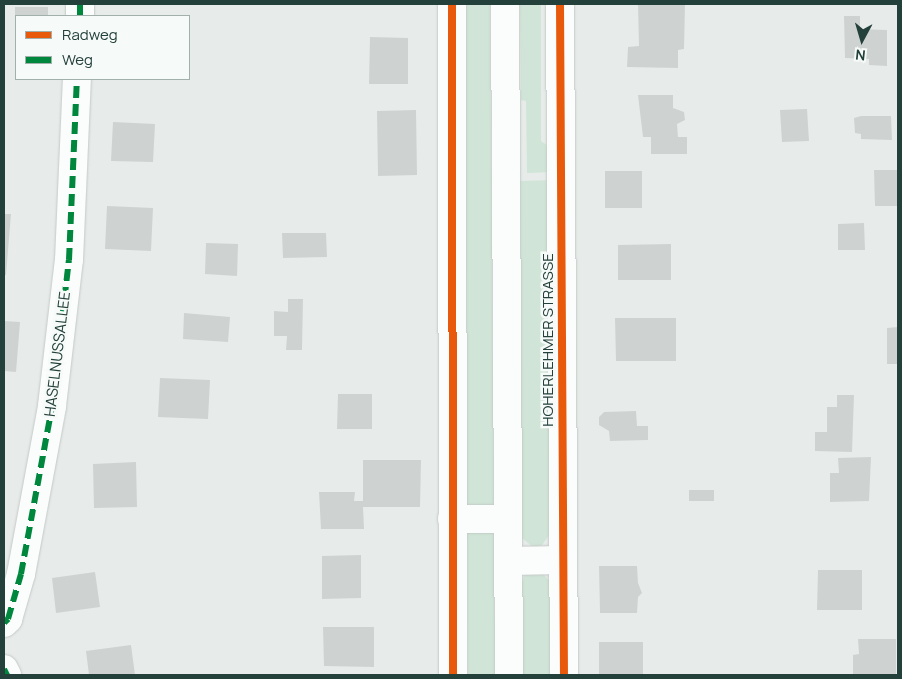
<!DOCTYPE html>
<html>
<head>
<meta charset="utf-8">
<style>
	body { margin:0 }
	#map { position:relative; width:902px; height:679px; overflow:hidden; background:#e7ecea; font-family:Manrope,sans-serif }
	div>[style] { position:absolute }
	.green>* { inset:0; background:#d0e5d7 }
	.building>* { inset:0; background:#ced3d1 }
	.roads { filter:drop-shadow(0 0 1px #c4c9c7) drop-shadow(0 0 1px #c4c9c7) }
	.minor>* { height:28px; margin:-14px; padding:0 14px; transform-origin:14px; border-radius:14px; background:#fbfcfc }
	.quiet>* { height:6px; margin-top:-3px; transform-origin:0; background:repeating-linear-gradient(90deg,#00873e 0 12px,transparent 0 18px) }
	.cycleway>* { height:8px; margin:-4px; padding:0 4px; transform-origin:4px; border-radius:4px; background:#e8590c }
	span { translate:-50% -50%; white-space:nowrap; text-align:center; line-height:1.15; -webkit-text-stroke:5px #f6faf8; paint-order:stroke }
	.street-label { font-size:15px; color:#24403a }
	.frame { position:absolute; inset:0; border:5px solid #24403a; pointer-events:none }
	.legend { position:absolute; left:15px; top:15px; width:175px; height:65px; box-sizing:border-box; background:#f6faf8; border:1px solid #a2b0ac; margin:0; padding:6px 9px; list-style:none; font-size:15px; color:#24403a }
	.legend li { display:flex; align-items:center; gap:10px; height:25px }
	.legend b { width:25px; border:1px solid #a2b0ac }
	.north { position:absolute; left:837px; top:15px; width:50px; height:50px; -webkit-text-stroke:4px #f6faf8; paint-order:stroke; rotate:186deg; font-size:14px; font-weight:700; line-height:20px; text-align:center; color:#24403a }
	.north::after { content:''; display:block; margin:auto; width:18px; height:22px; background:#24403a; clip-path:polygon(50% 0,100% 100%,50% 72%,0 100%) }
</style>
</head>
<body>
<div id="map">
	<div class="green">
		<i style="clip-path:polygon(465px 4px,490px 4px,495px 675px,468px 675px)"></i>
		<i style="clip-path:polygon(520px 4px,541px 4px,541px 141px,551px 148px,551px 172px,527px 173px,526px 101px,521px 100px)"></i>
		<i style="clip-path:polygon(552px 180px,550px 534px,542px 545px,534px 548px,522px 538px,520px 181px)"></i>
		<i style="clip-path:polygon(540px 570px,552px 584px,555px 675px,523px 675px,522px 583px,525px 574px)"></i>
	</div>
	<div class="building">
		<i style="clip-path:polygon(638px 4px,685px 4px,684px 49px,678px 50px,678px 68px,627px 67px,628px 47px,639px 46px)"></i>
		<i style="clip-path:polygon(15px 7px,48px 7px,48px 16px,15px 16px)"></i>
		<i style="clip-path:polygon(844px 16px,860px 16px,860px 29px,887px 30px,887px 66px,869px 65px,869px 59px,845px 58px)"></i>
		<i style="clip-path:polygon(370px 37px,408px 38px,408px 84px,369px 84px)"></i>
		<i style="clip-path:polygon(638px 95px,673px 95px,673px 108px,684px 112px,685px 120px,677px 124px,678px 137px,687px 137px,687px 154px,651px 154px,651px 137px,643px 137px)"></i>
		<i style="clip-path:polygon(807px 109px,809px 141px,782px 142px,780px 110px)"></i>
		<i style="clip-path:polygon(416px 110px,417px 175px,378px 176px,377px 111px)"></i>
		<i style="clip-path:polygon(861px 116px,891px 116px,892px 140px,861px 139px,861px 134px,855px 133px,854px 118px)"></i>
		<i style="clip-path:polygon(113px 122px,155px 124px,153px 162px,111px 161px)"></i>
		<i style="clip-path:polygon(874px 170px,898px 170px,898px 206px,875px 206px)"></i>
		<i style="clip-path:polygon(605px 171px,642px 171px,642px 208px,605px 208px)"></i>
		<i style="clip-path:polygon(107px 206px,153px 208px,151px 251px,105px 249px)"></i>
		<i style="clip-path:polygon(4px 214px,11px 214px,6px 275px,4px 275px)"></i>
		<i style="clip-path:polygon(864px 223px,865px 250px,838px 250px,838px 224px)"></i>
		<i style="clip-path:polygon(282px 233px,326px 233px,327px 257px,283px 258px)"></i>
		<i style="clip-path:polygon(206px 243px,238px 244px,237px 276px,205px 274px)"></i>
		<i style="clip-path:polygon(671px 244px,671px 280px,618px 280px,618px 245px)"></i>
		<i style="clip-path:polygon(288px 299px,303px 299px,302px 350px,286px 350px,287px 336px,274px 336px,274px 311px,288px 312px)"></i>
		<i style="clip-path:polygon(184px 313px,230px 317px,228px 342px,183px 339px)"></i>
		<i style="clip-path:polygon(615px 318px,676px 318px,676px 361px,616px 361px)"></i>
		<i style="clip-path:polygon(4px 321px,20px 322px,16px 372px,4px 371px)"></i>
		<i style="clip-path:polygon(898px 327px,898px 364px,887px 364px,887px 328px)"></i>
		<i style="clip-path:polygon(160px 378px,210px 380px,208px 419px,158px 417px)"></i>
		<i style="clip-path:polygon(338px 394px,372px 394px,372px 429px,337px 429px)"></i>
		<i style="clip-path:polygon(837px 395px,854px 395px,852px 452px,815px 451px,815px 432px,827px 432px,827px 407px,837px 407px)"></i>
		<i style="clip-path:polygon(636px 411px,637px 426px,648px 426px,648px 440px,610px 441px,609px 431px,599px 425px,599px 417px,604px 412px)"></i>
		<i style="clip-path:polygon(871px 457px,869px 501px,830px 502px,830px 473px,839px 473px,838px 458px)"></i>
		<i style="clip-path:polygon(363px 460px,421px 460px,420px 507px,363px 507px,364px 529px,321px 529px,319px 492px,355px 492px,354px 501px,363px 501px)"></i>
		<i style="clip-path:polygon(136px 462px,137px 507px,94px 508px,93px 464px)"></i>
		<i style="clip-path:polygon(689px 490px,714px 490px,714px 501px,689px 501px)"></i>
		<i style="clip-path:polygon(361px 555px,361px 598px,322px 599px,322px 556px)"></i>
		<i style="clip-path:polygon(599px 566px,637px 566px,638px 583px,642px 593px,638px 597px,637px 613px,600px 613px)"></i>
		<i style="clip-path:polygon(818px 570px,862px 570px,862px 610px,817px 610px)"></i>
		<i style="clip-path:polygon(95px 572px,100px 607px,56px 613px,52px 578px)"></i>
		<i style="clip-path:polygon(323px 627px,374px 627px,374px 667px,324px 666px)"></i>
		<i style="clip-path:polygon(858px 639px,896px 639px,896px 675px,853px 675px,853px 655px,859px 654px)"></i>
		<i style="clip-path:polygon(599px 642px,643px 642px,643px 675px,599px 675px)"></i>
		<i style="clip-path:polygon(131px 645px,135px 675px,89px 675px,86px 651px)"></i>
	</div>
	<div class="roads">
		<div class="minor">
			<i style="left:452px;top:4px;width:671px;rotate:89.91deg"></i>
			<i style="left:505px;top:4px;width:671px;rotate:89.66deg"></i>
			<i style="left:560px;top:4px;width:671px;rotate:89.66deg"></i>
			<i style="left:80px;top:16px;width:12px;rotate:-90deg"></i>
			<i style="left:452px;top:519px;width:56px"></i>
			<i style="left:509px;top:561px;width:54px;rotate:-1.1deg"></i>
			<i style="left:4px;top:623px;width:6px;rotate:-45deg"></i>
			<i style="left:8px;top:619px;width:47px;rotate:-73.9deg"></i>
			<i style="left:21px;top:574px;width:171px;rotate:-79.5deg"></i>
			<i style="left:52px;top:406px;width:147px;rotate:-83.4deg"></i>
			<i style="left:69px;top:260px;width:181px;rotate:-87.5deg"></i>
			<i style="left:4px;top:669px;width:7px;rotate:63deg"></i>
		</div>
	</div>
	<div class="quiet">
		<i style="left:80px;top:16px;width:12px;rotate:-90deg"></i>
		<i style="left:4px;top:623px;width:6px;rotate:-45deg"></i>
		<i style="left:8px;top:619px;width:47px;rotate:-73.9deg"></i>
		<i style="left:21px;top:574px;width:171px;rotate:-79.5deg"></i>
		<i style="left:52px;top:406px;width:147px;rotate:-83.4deg"></i>
		<i style="left:69px;top:260px;width:181px;rotate:-87.5deg"></i>
		<i style="left:4px;top:669px;width:7px;rotate:63deg"></i>
	</div>
	<div class="cycleway">
		<i style="left:452px;top:4px;width:671px;rotate:89.91deg"></i>
		<i style="left:560px;top:4px;width:671px;rotate:89.66deg"></i>
	</div>
	<div class="street-label">
		<span style="left:548px;top:340px;rotate:-90deg">HOHERLEHMER STRASSE</span>
		<span style="left:57px;top:354px;rotate:-83deg">HASELNUSSALLEE</span>
	</div>
	<div class="frame"></div>
	<ul class="legend">
	<li><b style="height:6px;background:#e8590c"></b>Radweg</li>
	<li><b style="height:6px;background:#00873e"></b>Weg</li>
	</ul>
	<div class="north">N</div>
</div>
</body>
</html>
